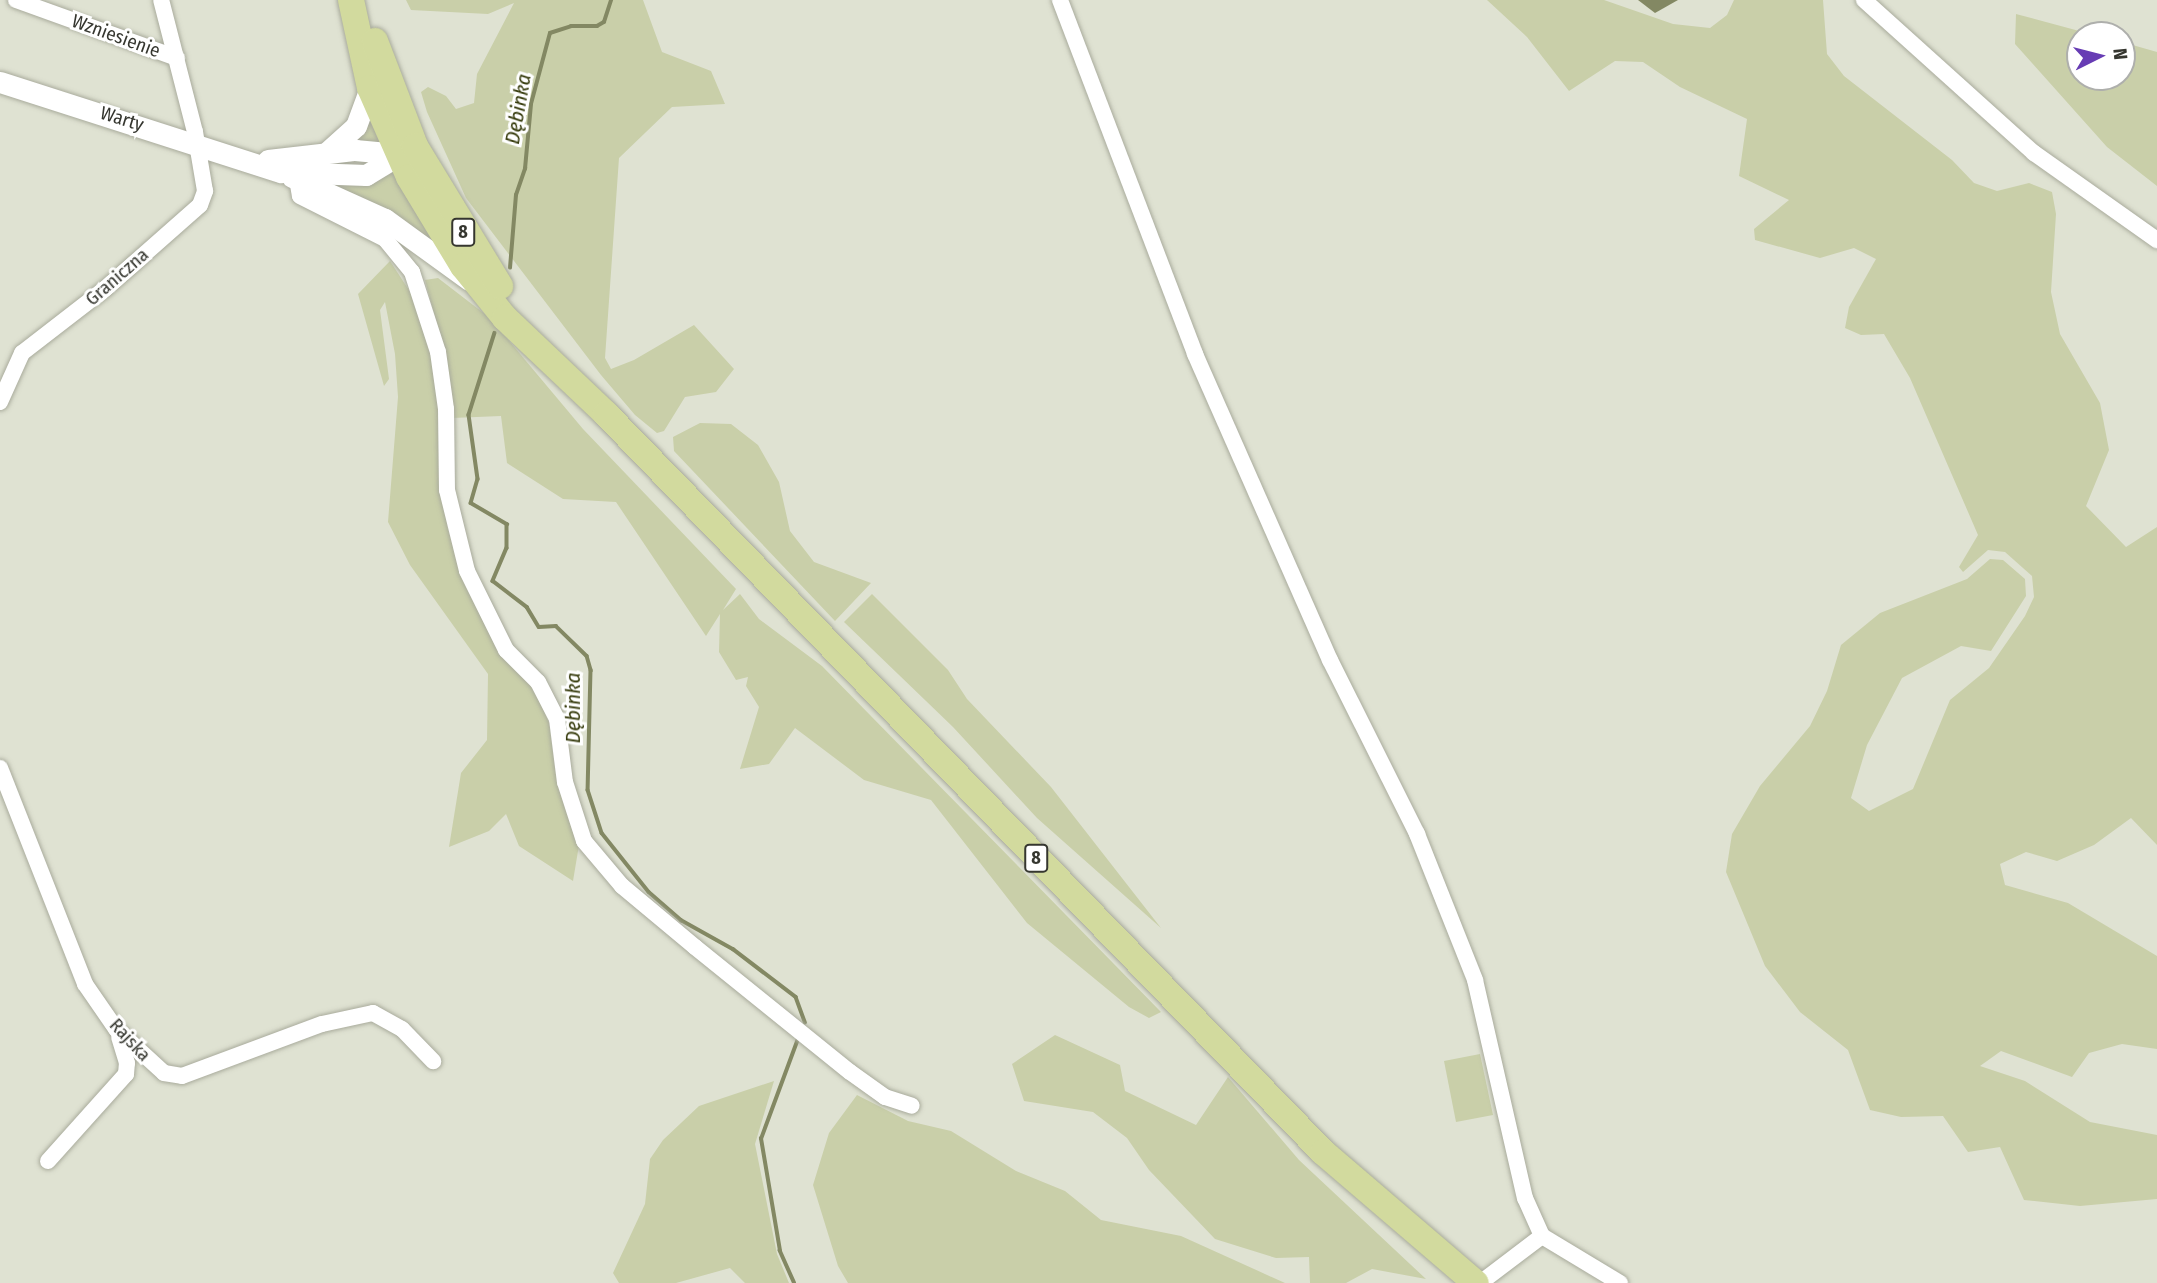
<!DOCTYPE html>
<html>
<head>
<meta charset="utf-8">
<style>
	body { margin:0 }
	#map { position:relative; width:2157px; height:1283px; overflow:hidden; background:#dfe2d2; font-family:"Fira Sans Condensed",sans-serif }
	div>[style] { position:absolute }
	.green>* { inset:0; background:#c9cfa9 }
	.water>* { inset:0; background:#838863 }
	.stream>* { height:3.5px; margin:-1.75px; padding:0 1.75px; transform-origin:1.75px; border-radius:1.75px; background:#838863 }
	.roads { filter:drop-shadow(0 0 2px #a9ab9c) drop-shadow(0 0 2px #a9ab9c) }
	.minor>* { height:16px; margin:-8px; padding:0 8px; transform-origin:8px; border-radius:8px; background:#fff }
	.secondary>* { height:21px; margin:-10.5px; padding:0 10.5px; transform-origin:10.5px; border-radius:10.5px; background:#fff }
	.trunk>* { height:26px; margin:-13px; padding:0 13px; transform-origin:13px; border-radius:13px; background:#d2da9e }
	span { translate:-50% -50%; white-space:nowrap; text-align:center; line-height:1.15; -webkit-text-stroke:6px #fff; paint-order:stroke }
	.shield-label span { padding:2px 5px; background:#fff; border:2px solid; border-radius:5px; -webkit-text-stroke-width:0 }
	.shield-label { font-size:18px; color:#35362f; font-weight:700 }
	.street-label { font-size:19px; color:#35362f }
	.water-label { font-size:21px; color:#34390a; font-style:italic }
	.north { position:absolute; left:2066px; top:21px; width:70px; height:70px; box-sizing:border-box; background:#fff; border:2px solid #aeafac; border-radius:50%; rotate:84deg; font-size:19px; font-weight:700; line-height:28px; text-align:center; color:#35362f }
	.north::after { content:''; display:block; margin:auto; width:24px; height:32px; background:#673cb4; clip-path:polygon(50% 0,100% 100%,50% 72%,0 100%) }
</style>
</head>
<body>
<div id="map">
	<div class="green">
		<i style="clip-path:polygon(406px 0,643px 0,662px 52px,711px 71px,725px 104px,672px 107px,619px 158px,605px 358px,611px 369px,634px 360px,694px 325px,734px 369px,716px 392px,685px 397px,664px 431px,657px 433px,635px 415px,601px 375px,466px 198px,427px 112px,421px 92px,428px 87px,446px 96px,456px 109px,474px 103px,477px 74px,514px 3px,488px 14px,411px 10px)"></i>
		<i style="clip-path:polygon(1487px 0,1604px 0,1673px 24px,1710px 28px,1727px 15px,1734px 0,1823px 0,1827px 54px,1844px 76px,1952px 160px,1974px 183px,1997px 191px,2029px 183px,2052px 192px,2056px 214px,2051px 292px,2060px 334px,2100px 403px,2109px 450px,2086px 506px,2126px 547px,2157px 527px,2157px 845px,2131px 818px,2094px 845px,2057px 861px,2026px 852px,2000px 864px,2005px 885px,2068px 903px,2157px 956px,2157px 1049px,2122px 1044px,2089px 1053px,2072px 1077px,2001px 1051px,1980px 1066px,2025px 1081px,2090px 1122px,2157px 1135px,2157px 1199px,2080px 1206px,2024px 1200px,2000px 1147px,1968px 1152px,1943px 1116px,1901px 1117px,1870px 1110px,1848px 1050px,1800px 1012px,1765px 966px,1726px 872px,1732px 834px,1760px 786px,1810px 726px,1827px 691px,1841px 645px,1880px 613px,1967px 579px,1990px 559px,2003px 560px,2025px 579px,2026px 596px,1991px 651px,1961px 646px,1902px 678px,1867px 745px,1851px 798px,1869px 811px,1913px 789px,1950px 700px,1989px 668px,2025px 616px,2034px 597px,2032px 576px,2005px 552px,1988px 550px,1963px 572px,1959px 567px,1978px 535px,1910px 378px,1884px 334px,1861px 335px,1845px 328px,1849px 307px,1876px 259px,1854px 248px,1820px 258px,1755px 240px,1754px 229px,1789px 200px,1739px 176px,1747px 119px,1680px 87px,1643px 62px,1615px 61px,1569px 91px,1527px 37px)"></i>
		<i style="clip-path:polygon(2016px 14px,2094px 35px,2080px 35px,2080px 77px,2122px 77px,2122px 42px,2157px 52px,2157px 186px,2107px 147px,2015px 44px)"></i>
		<i style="clip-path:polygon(367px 114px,386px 146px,353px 140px)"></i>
		<i style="clip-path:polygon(395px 166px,455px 267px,301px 176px)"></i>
		<i style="clip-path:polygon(390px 261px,416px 301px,431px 352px,440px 411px,447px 526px,462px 576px,534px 688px,549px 723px,557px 784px,579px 845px,573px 881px,519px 846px,506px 814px,489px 831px,449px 847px,461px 773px,487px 740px,488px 674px,410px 565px,388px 522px,398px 397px,395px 354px,385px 302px,380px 310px,389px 379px,384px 386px,358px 294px)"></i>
		<i style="clip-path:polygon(438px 278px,490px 318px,583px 429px,736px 589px,723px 610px,740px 594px,759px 619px,822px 666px,1161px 1012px,1149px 1018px,1129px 1007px,1027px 923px,931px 800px,864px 780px,795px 728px,769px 764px,740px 769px,759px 707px,746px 686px,748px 677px,736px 680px,719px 652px,720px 614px,706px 636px,616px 502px,563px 499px,507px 463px,501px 416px,452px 418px,443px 347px,425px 280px)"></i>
		<i style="clip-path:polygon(700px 423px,731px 424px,758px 445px,779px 482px,790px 531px,814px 562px,871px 583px,835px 621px,674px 451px,673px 437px)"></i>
		<i style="clip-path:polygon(872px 594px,948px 670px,967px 699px,1051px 787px,1161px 928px,1037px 818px,953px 727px,844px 622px)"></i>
		<i style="clip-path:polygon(1055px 1035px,1120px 1065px,1125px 1091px,1196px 1125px,1228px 1077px,1299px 1160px,1426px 1279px,1372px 1269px,1346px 1283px,1310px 1283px,1309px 1257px,1276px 1258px,1215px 1239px,1149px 1170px,1127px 1138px,1093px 1112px,1024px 1101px,1012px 1064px)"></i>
		<i style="clip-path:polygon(1480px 1054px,1493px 1115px,1456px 1122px,1444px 1061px)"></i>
		<i style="clip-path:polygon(774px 1081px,755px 1144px,777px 1254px,789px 1283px,745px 1283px,730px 1268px,676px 1283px,619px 1283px,613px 1273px,645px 1204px,650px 1159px,663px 1140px,699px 1106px)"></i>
		<i style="clip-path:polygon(857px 1095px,908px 1121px,951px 1131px,1016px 1171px,1065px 1191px,1101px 1220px,1181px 1236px,1285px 1283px,848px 1283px,838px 1266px,813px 1185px,829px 1133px)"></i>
	</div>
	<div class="water">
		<i style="clip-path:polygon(1638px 0,1678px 0,1655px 13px)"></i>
	</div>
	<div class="stream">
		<i style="left:510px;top:268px;width:73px;rotate:-85.3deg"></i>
		<i style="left:516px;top:195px;width:28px;rotate:-71deg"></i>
		<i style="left:525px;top:169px;width:65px;rotate:-84.7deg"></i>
		<i style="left:531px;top:104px;width:73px;rotate:-75deg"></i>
		<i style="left:550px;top:33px;width:22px;rotate:-18deg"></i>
		<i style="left:571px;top:26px;width:26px"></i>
		<i style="left:597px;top:26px;width:8px;rotate:-30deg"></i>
		<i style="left:604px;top:22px;width:23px;rotate:-72deg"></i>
		<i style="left:495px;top:333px;width:86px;rotate:107.6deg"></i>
		<i style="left:469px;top:415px;width:65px;rotate:82deg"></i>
		<i style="left:478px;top:479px;width:25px;rotate:106deg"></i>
		<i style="left:471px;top:503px;width:42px;rotate:30.3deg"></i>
		<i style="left:507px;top:524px;width:24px;rotate:90deg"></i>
		<i style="left:507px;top:548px;width:36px;rotate:113deg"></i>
		<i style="left:493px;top:581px;width:43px;rotate:37.4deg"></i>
		<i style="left:527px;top:607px;width:23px;rotate:59deg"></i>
		<i style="left:539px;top:627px;width:17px;rotate:-3deg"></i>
		<i style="left:556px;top:626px;width:43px;rotate:44.1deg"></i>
		<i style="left:587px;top:656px;width:15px;rotate:74deg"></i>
		<i style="left:591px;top:670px;width:120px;rotate:91.4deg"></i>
		<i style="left:588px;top:790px;width:45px;rotate:72deg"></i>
		<i style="left:602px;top:833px;width:75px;rotate:51.5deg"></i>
		<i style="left:649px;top:892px;width:43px;rotate:41.2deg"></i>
		<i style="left:681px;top:920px;width:60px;rotate:29.1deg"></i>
		<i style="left:733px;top:949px;width:79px;rotate:37.3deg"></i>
		<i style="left:796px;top:997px;width:27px;rotate:70deg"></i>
		<i style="left:794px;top:1283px;width:35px;rotate:-114deg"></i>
		<i style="left:780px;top:1251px;width:114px;rotate:-99.6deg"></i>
		<i style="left:761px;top:1139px;width:107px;rotate:-69.7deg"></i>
	</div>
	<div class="roads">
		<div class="minor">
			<i style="left:16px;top:0;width:171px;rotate:19.8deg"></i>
			<i style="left:1060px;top:0;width:379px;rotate:69.1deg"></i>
			<i style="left:1195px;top:354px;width:334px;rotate:66.2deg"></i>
			<i style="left:1330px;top:660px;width:195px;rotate:63.4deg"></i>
			<i style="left:1417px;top:834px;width:157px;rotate:68.3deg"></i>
			<i style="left:1475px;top:980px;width:224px;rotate:77.1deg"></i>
			<i style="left:1525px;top:1198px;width:42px;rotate:65.9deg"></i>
			<i style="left:1864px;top:0;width:229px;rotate:42deg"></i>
			<i style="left:2034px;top:153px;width:151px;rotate:35.3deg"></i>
			<i style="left:297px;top:179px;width:17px;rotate:80deg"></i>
			<i style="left:300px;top:196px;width:95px;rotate:26.8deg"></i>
			<i style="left:385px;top:239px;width:43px;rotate:50.7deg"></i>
			<i style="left:412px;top:272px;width:84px;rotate:72deg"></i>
			<i style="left:438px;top:352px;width:58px;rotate:82deg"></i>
			<i style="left:446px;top:409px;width:81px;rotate:89.3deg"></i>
			<i style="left:447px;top:490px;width:83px;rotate:76.1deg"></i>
			<i style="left:467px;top:571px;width:88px;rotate:63.7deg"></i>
			<i style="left:506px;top:650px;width:45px;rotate:45deg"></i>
			<i style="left:538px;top:682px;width:42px;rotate:62.8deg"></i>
			<i style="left:557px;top:719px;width:64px;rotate:82.8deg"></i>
			<i style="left:565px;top:782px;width:62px;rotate:72.1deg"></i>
			<i style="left:584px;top:841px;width:59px;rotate:49.8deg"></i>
			<i style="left:622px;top:886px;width:95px;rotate:39.9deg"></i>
			<i style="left:695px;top:947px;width:199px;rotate:38.9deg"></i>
			<i style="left:850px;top:1072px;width:43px;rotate:35.5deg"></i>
			<i style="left:885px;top:1097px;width:28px;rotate:18deg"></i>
			<i style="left:0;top:402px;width:54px;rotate:-65.8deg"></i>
			<i style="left:22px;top:353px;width:106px;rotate:-37.7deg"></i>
			<i style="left:106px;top:288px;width:125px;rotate:-41.4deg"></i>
			<i style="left:200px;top:205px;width:15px;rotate:-70deg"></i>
			<i style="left:205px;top:191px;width:60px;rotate:-99.6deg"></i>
			<i style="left:195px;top:132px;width:136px;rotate:-104.4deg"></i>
			<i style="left:0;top:768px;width:232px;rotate:68.5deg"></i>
			<i style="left:85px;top:984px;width:55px;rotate:55.4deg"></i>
			<i style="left:116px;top:1029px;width:65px;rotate:42.5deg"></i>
			<i style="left:164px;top:1073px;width:18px;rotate:9deg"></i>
			<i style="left:182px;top:1076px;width:149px;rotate:-20.4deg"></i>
			<i style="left:322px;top:1024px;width:52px;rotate:-12.2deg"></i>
			<i style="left:373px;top:1013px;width:33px;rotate:29deg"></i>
			<i style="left:402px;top:1029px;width:45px;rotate:45.9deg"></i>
			<i style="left:48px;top:1161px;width:117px;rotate:-48.1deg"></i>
			<i style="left:126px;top:1074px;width:11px;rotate:-85deg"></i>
			<i style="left:127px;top:1063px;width:27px;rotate:-107deg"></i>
			<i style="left:1480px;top:1283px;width:78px;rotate:-37.2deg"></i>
			<i style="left:1542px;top:1236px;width:91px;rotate:31.1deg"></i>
		</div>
		<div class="secondary">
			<i style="left:0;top:82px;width:295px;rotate:17.8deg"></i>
			<i style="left:281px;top:172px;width:85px;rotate:2deg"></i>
			<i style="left:366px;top:175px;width:54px;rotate:-31.3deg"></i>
			<i style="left:326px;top:153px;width:40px;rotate:-42deg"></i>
			<i style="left:356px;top:126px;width:40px;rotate:-69.8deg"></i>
			<i style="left:268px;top:160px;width:88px;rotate:-6.6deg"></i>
			<i style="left:355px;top:150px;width:43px;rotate:5.3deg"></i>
			<i style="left:292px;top:177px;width:102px;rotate:24.3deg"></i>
			<i style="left:385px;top:219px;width:104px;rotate:36deg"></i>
		</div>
		<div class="trunk">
			<i style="left:351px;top:0;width:90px;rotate:77.8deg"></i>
			<i style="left:370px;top:88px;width:97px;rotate:66.3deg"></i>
			<i style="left:409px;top:177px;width:104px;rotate:58.8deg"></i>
			<i style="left:463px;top:266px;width:67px;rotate:51.1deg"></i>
			<i style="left:505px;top:318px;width:139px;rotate:43.5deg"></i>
			<i style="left:606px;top:414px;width:1029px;rotate:45.83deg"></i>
			<i style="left:1323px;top:1152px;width:201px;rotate:40.6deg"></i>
			<i style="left:375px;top:41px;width:112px;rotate:69.1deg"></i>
			<i style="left:415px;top:146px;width:164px;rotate:58.7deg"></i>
		</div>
	</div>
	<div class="shield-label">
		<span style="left:463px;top:232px">8</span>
		<span style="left:1036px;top:858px">8</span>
	</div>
	<div class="street-label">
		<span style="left:116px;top:36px;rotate:20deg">Wzniesienie</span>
		<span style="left:122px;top:119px;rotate:17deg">Warty</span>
		<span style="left:117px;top:277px;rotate:-41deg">Graniczna</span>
		<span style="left:130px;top:1040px;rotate:47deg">Rajska</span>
	</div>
	<div class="water-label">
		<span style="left:518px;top:109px;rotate:-80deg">Dębinka</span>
		<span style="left:573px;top:708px;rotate:-90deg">Dębinka</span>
	</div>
	<div class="north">N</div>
</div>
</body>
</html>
